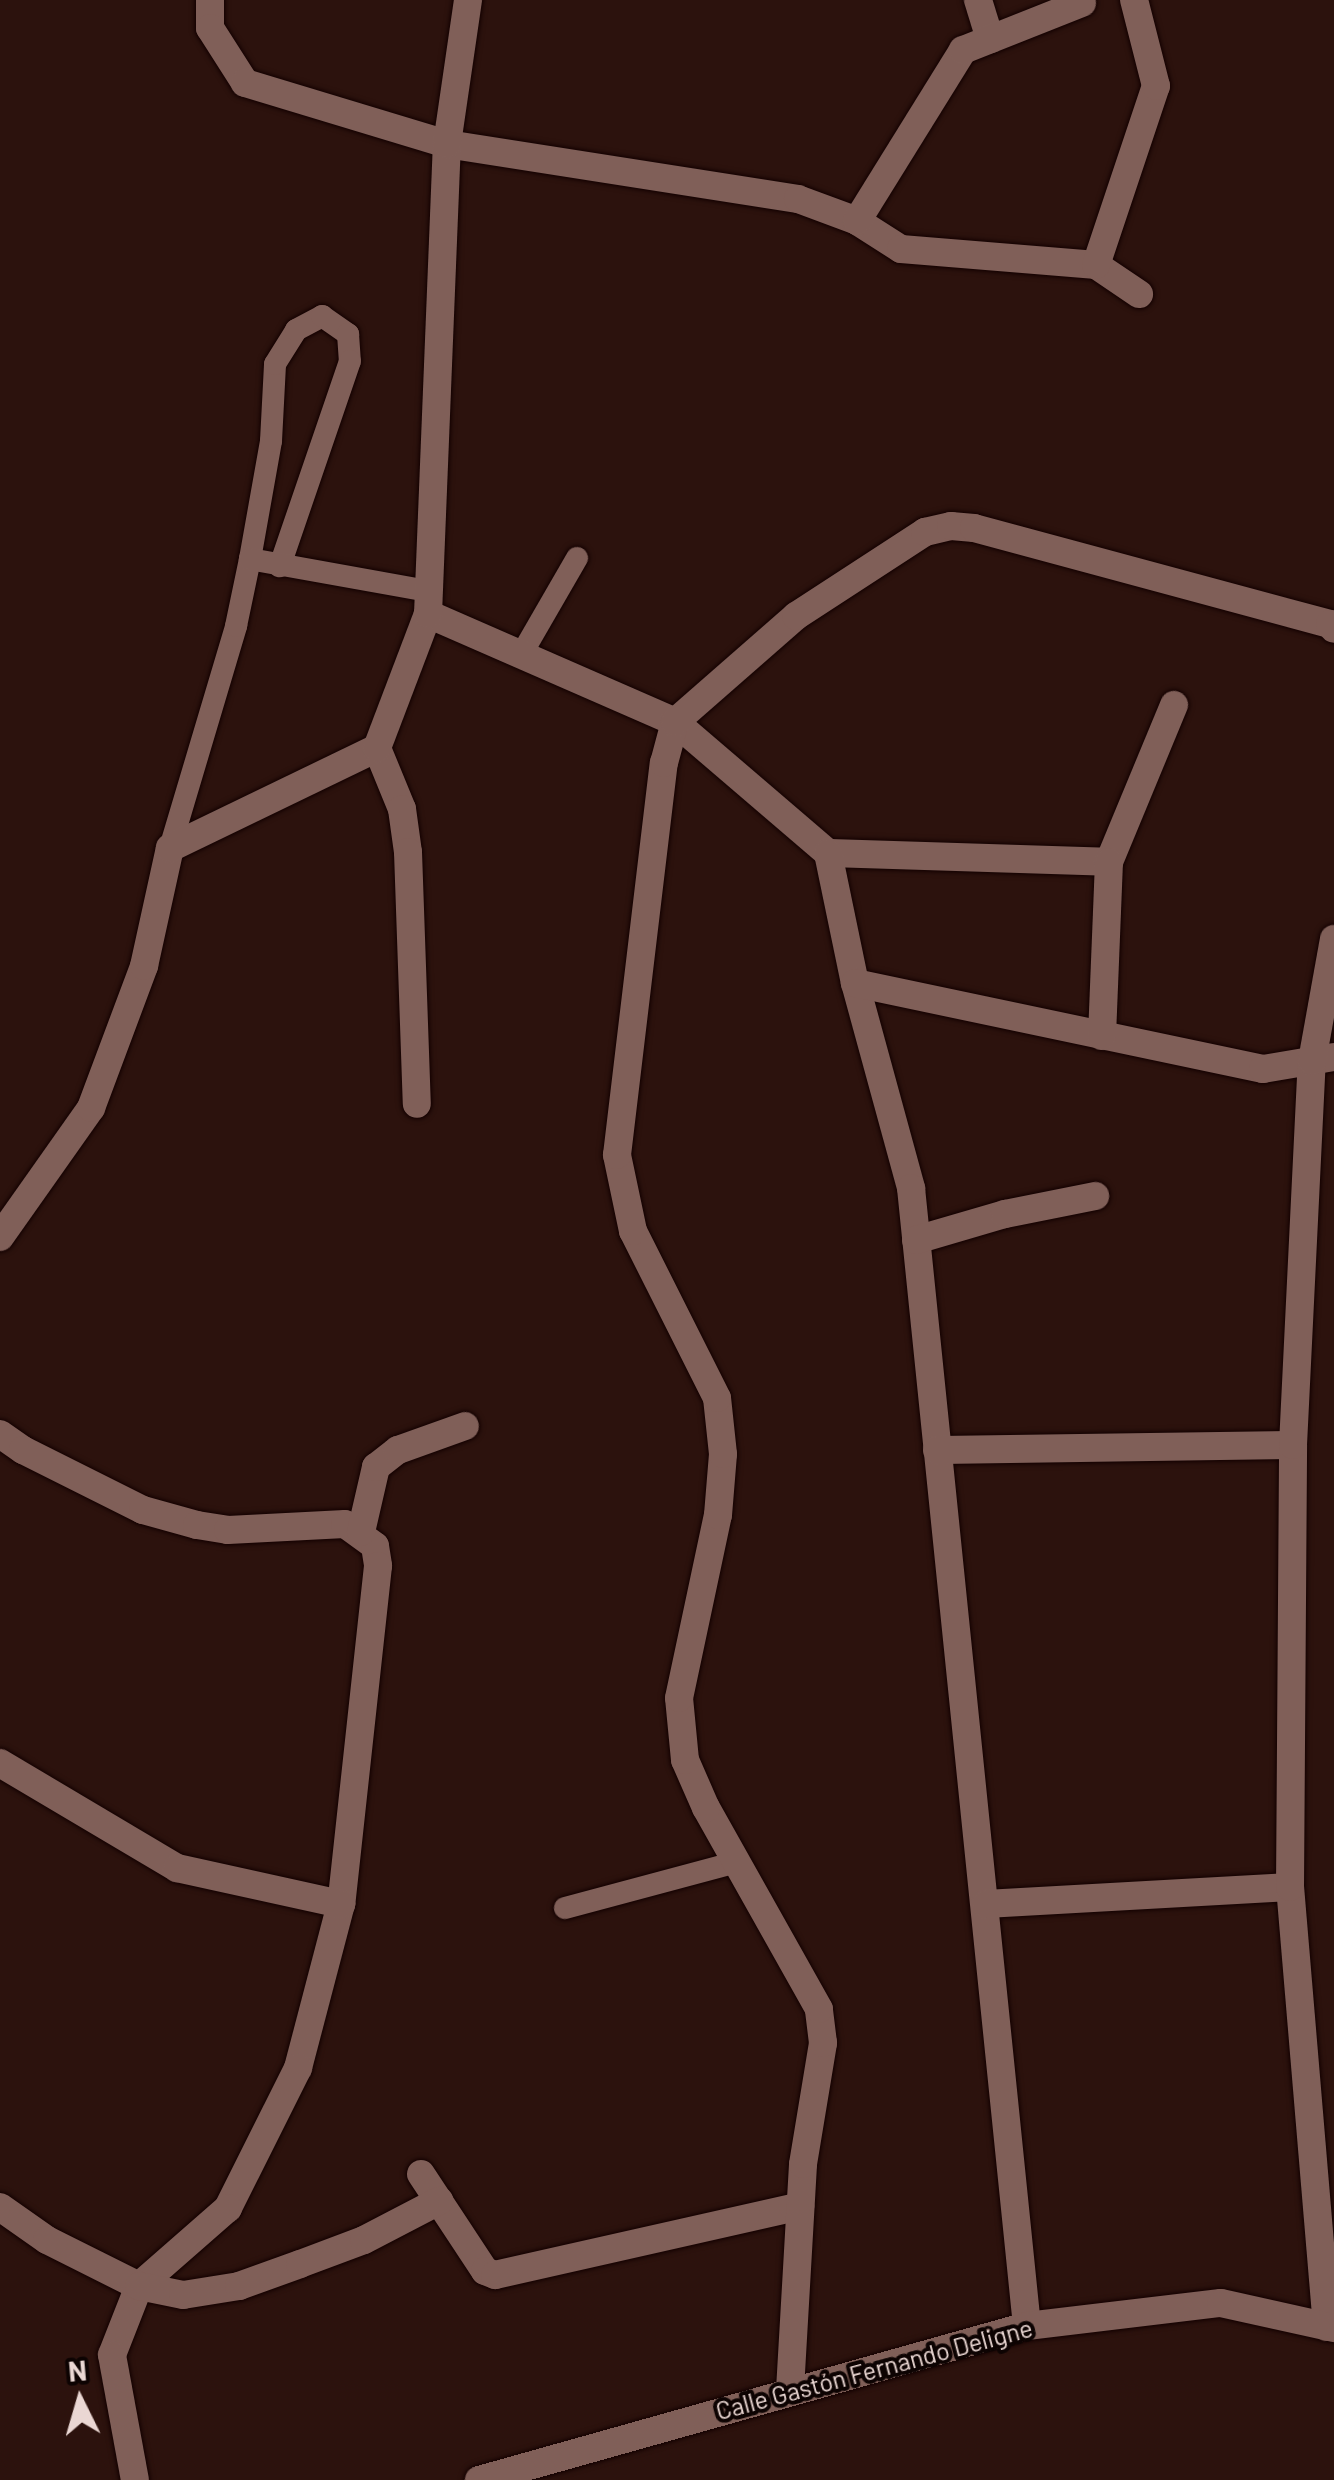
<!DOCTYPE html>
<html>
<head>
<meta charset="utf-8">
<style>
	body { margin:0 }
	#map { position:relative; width:1334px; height:2480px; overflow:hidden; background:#2c120d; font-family:Barlow,sans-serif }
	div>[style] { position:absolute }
	.roads { filter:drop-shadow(0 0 2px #130100) drop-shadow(0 0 2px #130100) }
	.service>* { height:22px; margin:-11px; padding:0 11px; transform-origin:11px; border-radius:11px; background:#805f58 }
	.minor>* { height:28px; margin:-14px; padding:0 14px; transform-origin:14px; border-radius:14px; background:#805f58 }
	span { translate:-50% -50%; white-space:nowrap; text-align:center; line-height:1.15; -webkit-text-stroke:8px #0d0302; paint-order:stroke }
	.street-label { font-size:25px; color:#ead7d3 }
	.north { position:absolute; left:30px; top:2350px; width:100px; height:100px; -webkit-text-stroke:8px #0d0302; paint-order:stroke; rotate:355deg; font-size:28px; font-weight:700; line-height:40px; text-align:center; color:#ead7d3 }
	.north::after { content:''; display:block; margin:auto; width:35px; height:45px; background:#ead7d3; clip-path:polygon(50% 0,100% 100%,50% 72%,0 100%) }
</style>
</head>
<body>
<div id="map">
	<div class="roads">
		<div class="service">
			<i style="left:250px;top:559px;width:120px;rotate:-79.9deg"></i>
			<i style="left:271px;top:441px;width:77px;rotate:-87deg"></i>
			<i style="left:275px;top:364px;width:40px;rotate:-58deg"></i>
			<i style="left:296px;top:330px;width:30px;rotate:-28deg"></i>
			<i style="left:322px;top:316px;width:32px;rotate:35deg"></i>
			<i style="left:348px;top:334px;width:27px;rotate:86deg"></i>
			<i style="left:350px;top:361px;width:217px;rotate:108.9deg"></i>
			<i style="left:521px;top:655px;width:112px;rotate:-60deg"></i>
			<i style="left:170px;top:848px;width:232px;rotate:-73.4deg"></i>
			<i style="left:236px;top:626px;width:68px;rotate:-78.2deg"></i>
			<i style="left:250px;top:559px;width:181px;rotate:10.2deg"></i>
			<i style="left:565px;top:1908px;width:178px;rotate:-15deg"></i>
		</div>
		<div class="minor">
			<i style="left:210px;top:0;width:28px;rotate:90deg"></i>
			<i style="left:210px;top:28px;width:65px;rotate:57.5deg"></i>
			<i style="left:245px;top:83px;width:211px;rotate:16.8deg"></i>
			<i style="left:447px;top:144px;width:355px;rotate:8.9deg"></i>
			<i style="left:798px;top:199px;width:63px;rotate:20.4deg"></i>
			<i style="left:857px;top:221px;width:52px;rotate:32.5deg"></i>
			<i style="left:901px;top:249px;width:196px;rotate:4.7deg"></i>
			<i style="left:1096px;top:265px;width:52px;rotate:34deg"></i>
			<i style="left:978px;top:0;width:41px;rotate:72.9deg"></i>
			<i style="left:857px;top:221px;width:201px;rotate:-58.2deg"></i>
			<i style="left:963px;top:50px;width:128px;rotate:-21.6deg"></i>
			<i style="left:1096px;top:265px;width:189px;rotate:-71.5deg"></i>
			<i style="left:1156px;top:86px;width:89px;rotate:-104.3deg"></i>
			<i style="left:428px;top:614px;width:270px;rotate:23.6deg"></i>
			<i style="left:675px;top:722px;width:201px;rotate:40.6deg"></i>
			<i style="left:828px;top:853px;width:281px;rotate:1.8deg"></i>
			<i style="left:1109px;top:862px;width:170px;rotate:-67.5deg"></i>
			<i style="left:377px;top:748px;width:66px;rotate:67.7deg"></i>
			<i style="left:402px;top:809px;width:43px;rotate:82.1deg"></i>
			<i style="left:408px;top:852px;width:252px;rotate:88deg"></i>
			<i style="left:828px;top:853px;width:133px;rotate:78.3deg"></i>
			<i style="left:855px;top:983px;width:213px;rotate:74.7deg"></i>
			<i style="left:911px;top:1188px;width:1144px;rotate:84.18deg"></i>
			<i style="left:855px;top:983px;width:417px;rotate:11.9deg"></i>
			<i style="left:1263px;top:1069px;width:72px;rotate:-9.6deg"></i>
			<i style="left:1102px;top:1036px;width:174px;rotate:-87.7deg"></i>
			<i style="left:0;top:1237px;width:158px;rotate:-54.8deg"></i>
			<i style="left:91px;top:1108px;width:152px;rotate:-69.5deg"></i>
			<i style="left:144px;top:966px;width:121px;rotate:-77.6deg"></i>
			<i style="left:170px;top:848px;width:230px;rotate:-25.8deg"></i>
			<i style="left:377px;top:748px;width:143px;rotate:-69.2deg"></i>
			<i style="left:428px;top:614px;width:470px;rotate:-87.7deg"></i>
			<i style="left:447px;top:144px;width:146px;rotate:-81.7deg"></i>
			<i style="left:916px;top:1240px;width:93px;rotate:-16.3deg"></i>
			<i style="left:1005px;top:1214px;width:92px;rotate:-11.3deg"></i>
			<i style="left:0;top:1434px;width:28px;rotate:35deg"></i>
			<i style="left:23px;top:1450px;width:134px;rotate:26.6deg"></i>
			<i style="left:143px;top:1510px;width:56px;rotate:15.5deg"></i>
			<i style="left:197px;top:1525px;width:31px;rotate:9deg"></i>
			<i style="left:228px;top:1530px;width:117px;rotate:-2.9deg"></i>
			<i style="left:345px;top:1524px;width:37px;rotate:36deg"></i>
			<i style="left:375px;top:1546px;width:20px;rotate:81deg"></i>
			<i style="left:378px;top:1566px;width:340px;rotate:96.2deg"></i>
			<i style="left:341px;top:1904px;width:170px;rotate:104.7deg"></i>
			<i style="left:298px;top:2068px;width:157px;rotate:116.6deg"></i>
			<i style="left:228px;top:2208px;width:118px;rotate:138.8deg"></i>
			<i style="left:139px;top:2286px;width:74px;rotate:111.4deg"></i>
			<i style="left:112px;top:2355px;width:127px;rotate:79.6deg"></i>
			<i style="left:937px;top:1450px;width:356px;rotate:-0.8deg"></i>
			<i style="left:361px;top:1532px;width:67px;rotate:-77deg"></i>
			<i style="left:376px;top:1467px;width:28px;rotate:-38deg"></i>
			<i style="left:398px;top:1450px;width:71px;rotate:-19.7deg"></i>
			<i style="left:0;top:1763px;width:206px;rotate:30.7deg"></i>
			<i style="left:177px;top:1868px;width:168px;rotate:12.4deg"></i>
			<i style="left:986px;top:1904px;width:304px;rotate:-3.2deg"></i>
			<i style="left:421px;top:2174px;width:116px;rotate:56.6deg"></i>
			<i style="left:485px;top:2271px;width:11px;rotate:22deg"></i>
			<i style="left:495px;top:2275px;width:313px;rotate:-12.7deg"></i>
			<i style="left:0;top:2207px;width:57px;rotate:35.1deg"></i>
			<i style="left:47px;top:2240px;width:103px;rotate:26.6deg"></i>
			<i style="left:139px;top:2286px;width:45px;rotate:11.6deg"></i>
			<i style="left:183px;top:2295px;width:57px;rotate:-9.1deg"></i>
			<i style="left:239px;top:2286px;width:65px;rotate:-19.8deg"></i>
			<i style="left:300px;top:2264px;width:68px;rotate:-20.6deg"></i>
			<i style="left:364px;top:2240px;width:85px;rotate:-27.5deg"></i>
			<i style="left:1327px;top:2327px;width:442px;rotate:-94.8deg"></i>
			<i style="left:1290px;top:1887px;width:442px;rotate:-89.6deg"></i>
			<i style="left:1293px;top:1445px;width:384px;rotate:-87.2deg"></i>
			<i style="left:1312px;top:1061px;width:124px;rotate:-79.8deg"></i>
			<i style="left:790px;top:2390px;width:226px;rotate:-86.7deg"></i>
			<i style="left:803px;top:2164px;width:123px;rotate:-80.6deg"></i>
			<i style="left:823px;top:2043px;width:34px;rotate:-97deg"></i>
			<i style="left:819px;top:2009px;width:231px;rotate:-119.3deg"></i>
			<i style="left:706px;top:1808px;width:52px;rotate:-113.6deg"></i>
			<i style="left:685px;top:1760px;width:62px;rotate:-95.5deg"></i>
			<i style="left:679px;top:1698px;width:187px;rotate:-78deg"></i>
			<i style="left:718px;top:1515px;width:61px;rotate:-85.3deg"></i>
			<i style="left:723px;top:1454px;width:56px;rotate:-96.1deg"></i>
			<i style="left:717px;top:1398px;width:187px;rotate:-116.7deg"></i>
			<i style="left:633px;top:1231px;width:78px;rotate:-101.9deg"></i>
			<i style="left:617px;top:1155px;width:395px;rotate:-83.2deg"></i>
			<i style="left:664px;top:763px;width:42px;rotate:-75deg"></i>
			<i style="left:675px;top:722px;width:161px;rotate:-41.2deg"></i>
			<i style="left:796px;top:616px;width:154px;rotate:-33.1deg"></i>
			<i style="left:925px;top:532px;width:27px;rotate:-13deg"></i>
			<i style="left:951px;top:526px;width:23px;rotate:5deg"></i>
			<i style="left:974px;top:528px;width:369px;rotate:15.1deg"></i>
			<i style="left:1330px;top:624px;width:6px;rotate:51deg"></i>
			<i style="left:479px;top:2480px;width:569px;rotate:-15.7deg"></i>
			<i style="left:1027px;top:2326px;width:195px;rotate:-6.8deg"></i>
			<i style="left:1221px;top:2303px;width:116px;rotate:12.5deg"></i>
		</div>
	</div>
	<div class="street-label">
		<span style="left:874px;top:2369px;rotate:-15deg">Calle Gastón Fernando Deligne</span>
	</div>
	<div class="north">N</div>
</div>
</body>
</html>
